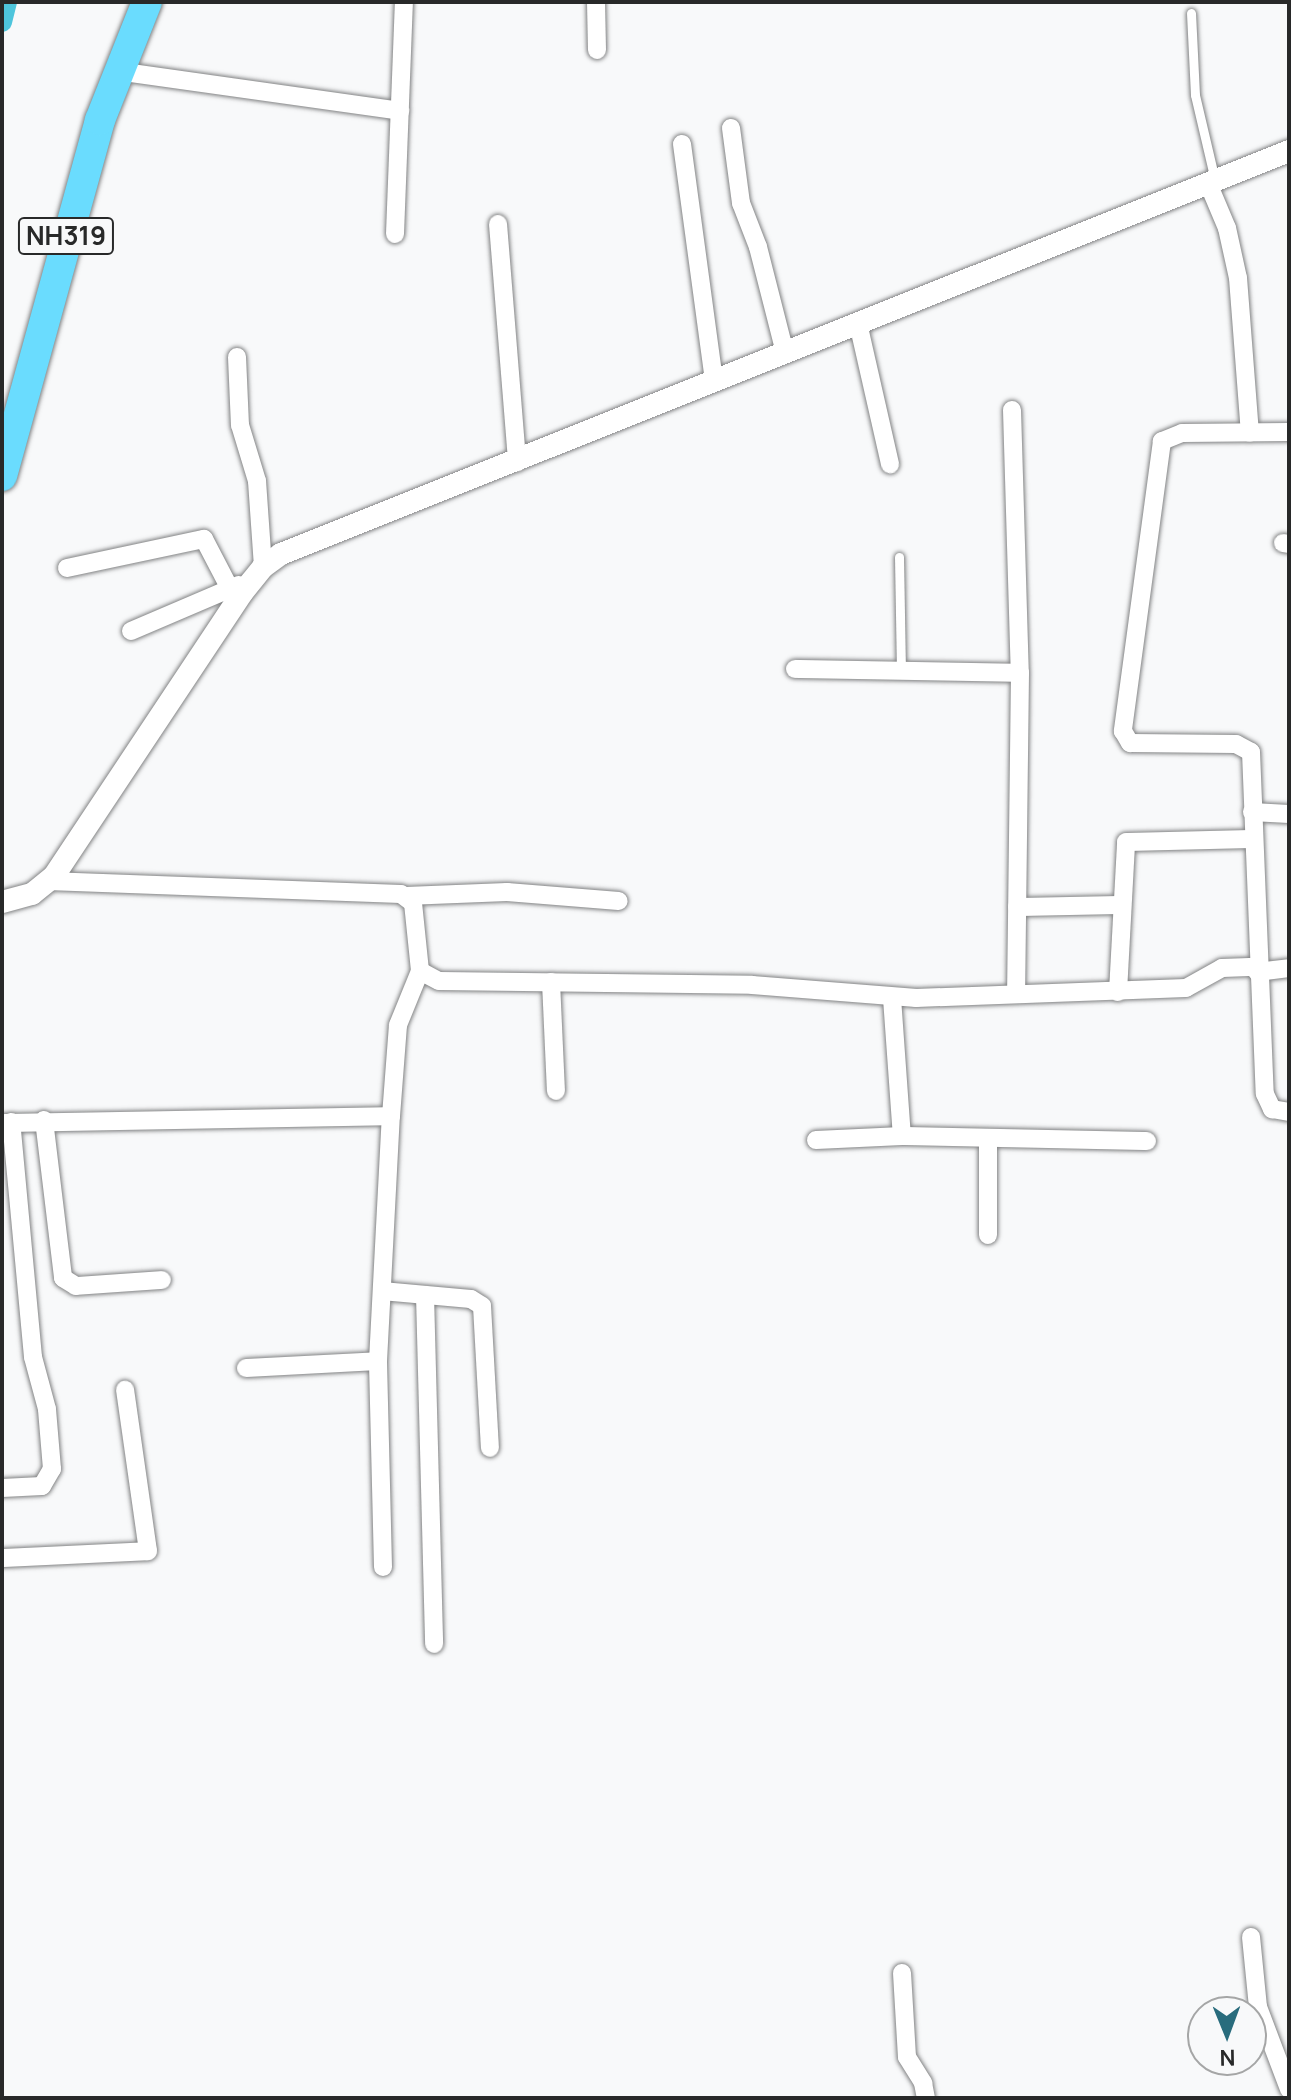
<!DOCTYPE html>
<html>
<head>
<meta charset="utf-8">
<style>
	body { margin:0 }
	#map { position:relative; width:1291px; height:2100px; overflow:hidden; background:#f8f9fa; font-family:Manrope,sans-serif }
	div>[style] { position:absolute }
	.canal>* { height:20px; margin:-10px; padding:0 10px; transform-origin:10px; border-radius:10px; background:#4ec5dc }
	.roads { filter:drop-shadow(0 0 2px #828384) drop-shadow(0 0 2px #828384) }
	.service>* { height:9px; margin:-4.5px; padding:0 4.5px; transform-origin:4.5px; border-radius:4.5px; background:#fff }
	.minor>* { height:18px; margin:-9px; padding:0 9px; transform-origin:9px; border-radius:9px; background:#fff }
	.tertiary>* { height:22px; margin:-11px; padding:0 11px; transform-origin:11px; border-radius:11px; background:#fff }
	.trunk>* { height:30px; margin:-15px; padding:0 15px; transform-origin:15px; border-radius:15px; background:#6adcfe }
	span { translate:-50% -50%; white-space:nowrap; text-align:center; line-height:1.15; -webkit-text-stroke:8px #f8f9fa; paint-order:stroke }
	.shield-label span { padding:2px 6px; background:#f8f9fa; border:2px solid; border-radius:6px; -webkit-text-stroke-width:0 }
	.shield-label { font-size:26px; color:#282929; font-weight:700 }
	.frame { position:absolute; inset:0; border:4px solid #282929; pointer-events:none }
	.north { position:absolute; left:1187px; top:1996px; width:80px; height:80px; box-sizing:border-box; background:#f8f9fa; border:2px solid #a5a6a6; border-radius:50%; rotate:179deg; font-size:22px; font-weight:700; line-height:32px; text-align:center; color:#282929 }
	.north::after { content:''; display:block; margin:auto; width:28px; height:36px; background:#296c7d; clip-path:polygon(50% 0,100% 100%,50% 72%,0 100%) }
</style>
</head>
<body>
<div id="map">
	<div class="canal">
		<i style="left:2px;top:22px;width:21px;rotate:-76deg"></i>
	</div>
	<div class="roads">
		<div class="service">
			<i style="left:1191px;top:13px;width:82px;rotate:87.2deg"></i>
			<i style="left:1195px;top:95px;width:87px;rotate:76.8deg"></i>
			<i style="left:899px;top:557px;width:114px;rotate:89deg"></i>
		</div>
		<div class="minor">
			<i style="left:596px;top:2px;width:48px;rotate:88.8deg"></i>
			<i style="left:117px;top:71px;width:286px;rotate:8deg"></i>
			<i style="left:731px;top:128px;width:76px;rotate:82.4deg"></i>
			<i style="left:741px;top:203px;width:47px;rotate:68.9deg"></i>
			<i style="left:758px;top:247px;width:109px;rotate:75.7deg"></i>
			<i style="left:682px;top:144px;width:240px;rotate:82.3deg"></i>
			<i style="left:1208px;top:183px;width:49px;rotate:67.1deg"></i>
			<i style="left:1227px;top:228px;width:51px;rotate:77.6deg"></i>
			<i style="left:1238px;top:278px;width:155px;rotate:85.6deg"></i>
			<i style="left:498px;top:224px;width:239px;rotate:85.4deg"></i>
			<i style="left:395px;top:234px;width:232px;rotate:-87.8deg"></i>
			<i style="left:858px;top:323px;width:145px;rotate:77.2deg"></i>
			<i style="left:237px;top:357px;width:68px;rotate:87.5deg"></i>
			<i style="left:240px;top:425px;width:59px;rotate:73.1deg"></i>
			<i style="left:257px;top:481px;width:86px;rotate:86deg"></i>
			<i style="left:1012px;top:410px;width:263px;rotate:88.3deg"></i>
			<i style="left:1020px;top:673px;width:318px;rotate:90.7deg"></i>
			<i style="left:1289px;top:432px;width:107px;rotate:179.5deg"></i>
			<i style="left:1182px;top:433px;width:22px;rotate:158deg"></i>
			<i style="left:1162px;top:441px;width:293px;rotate:97.7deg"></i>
			<i style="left:1123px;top:731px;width:14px;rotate:60deg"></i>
			<i style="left:1130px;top:743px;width:106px;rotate:0.5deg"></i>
			<i style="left:1236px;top:744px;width:17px;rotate:28deg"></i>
			<i style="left:1251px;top:752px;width:342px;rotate:87.7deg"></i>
			<i style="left:1265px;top:1094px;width:17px;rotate:65deg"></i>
			<i style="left:1272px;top:1109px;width:17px;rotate:10deg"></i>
			<i style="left:1283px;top:543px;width:6px;rotate:9deg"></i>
			<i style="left:67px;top:568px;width:140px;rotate:-12deg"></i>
			<i style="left:204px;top:539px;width:56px;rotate:62.5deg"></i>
			<i style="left:131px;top:631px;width:117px;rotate:-23.1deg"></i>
			<i style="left:795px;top:669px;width:225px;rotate:1deg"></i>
			<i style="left:1252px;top:812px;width:37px;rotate:3deg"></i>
			<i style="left:48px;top:881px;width:353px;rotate:2.1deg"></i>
			<i style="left:401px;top:894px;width:15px;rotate:37deg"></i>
			<i style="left:413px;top:903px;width:68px;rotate:84.1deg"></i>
			<i style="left:420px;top:971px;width:21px;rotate:28deg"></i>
			<i style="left:439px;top:981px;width:313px;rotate:0.7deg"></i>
			<i style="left:752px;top:985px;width:165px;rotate:4.5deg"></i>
			<i style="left:916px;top:998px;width:270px;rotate:-2.1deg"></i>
			<i style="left:1186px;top:988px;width:41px;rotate:-29.1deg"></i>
			<i style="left:1222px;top:968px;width:34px;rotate:-2deg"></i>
			<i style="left:406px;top:896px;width:101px;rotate:-2.3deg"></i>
			<i style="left:507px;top:892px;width:112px;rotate:4.6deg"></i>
			<i style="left:1017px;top:907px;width:105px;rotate:-1.1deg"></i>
			<i style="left:1257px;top:972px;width:32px;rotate:-7deg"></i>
			<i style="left:551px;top:982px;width:109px;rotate:87.4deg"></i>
			<i style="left:1118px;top:992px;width:150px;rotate:-86.9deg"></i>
			<i style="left:1126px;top:842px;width:126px;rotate:-1.4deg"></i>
			<i style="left:892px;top:998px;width:138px;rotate:85.9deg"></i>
			<i style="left:44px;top:1120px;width:159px;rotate:83.1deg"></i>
			<i style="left:63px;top:1278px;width:15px;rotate:32deg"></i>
			<i style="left:76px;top:1286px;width:86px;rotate:-4deg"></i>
			<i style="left:2px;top:1123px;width:389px;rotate:-1deg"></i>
			<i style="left:816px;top:1140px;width:86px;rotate:-2.7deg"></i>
			<i style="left:902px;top:1136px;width:245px;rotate:1.2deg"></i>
			<i style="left:988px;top:1235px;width:94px;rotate:-90deg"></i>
			<i style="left:382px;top:1291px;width:89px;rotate:5.1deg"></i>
			<i style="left:471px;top:1299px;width:13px;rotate:32deg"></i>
			<i style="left:482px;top:1306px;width:142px;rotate:86.8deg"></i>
			<i style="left:425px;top:1295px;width:349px;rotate:88.5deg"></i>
			<i style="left:246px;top:1368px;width:132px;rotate:-3deg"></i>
			<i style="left:2px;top:1488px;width:40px;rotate:-2.9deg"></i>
			<i style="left:42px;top:1486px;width:20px;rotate:-60deg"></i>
			<i style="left:52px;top:1469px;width:60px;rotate:-94.8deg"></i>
			<i style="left:47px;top:1409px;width:54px;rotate:-105.1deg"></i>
			<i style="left:33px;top:1357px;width:236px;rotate:-95.3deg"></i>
			<i style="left:2px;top:1558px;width:146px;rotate:-2.7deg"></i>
			<i style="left:148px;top:1551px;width:163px;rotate:-98.1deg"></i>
			<i style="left:383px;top:1567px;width:206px;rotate:-91.4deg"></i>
			<i style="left:378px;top:1361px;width:245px;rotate:-87deg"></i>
			<i style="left:391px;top:1116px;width:91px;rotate:-85.6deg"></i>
			<i style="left:398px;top:1025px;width:58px;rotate:-67.8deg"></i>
			<i style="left:1251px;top:1937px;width:70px;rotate:84.3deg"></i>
			<i style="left:1258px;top:2007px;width:88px;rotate:69.3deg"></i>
			<i style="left:902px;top:1973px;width:84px;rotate:86.6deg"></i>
			<i style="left:907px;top:2057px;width:31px;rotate:58deg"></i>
			<i style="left:923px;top:2083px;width:15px;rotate:79deg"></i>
		</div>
		<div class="tertiary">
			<i style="left:2px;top:902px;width:31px;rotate:-15deg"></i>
			<i style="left:32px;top:894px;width:28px;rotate:-39deg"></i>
			<i style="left:54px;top:876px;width:340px;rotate:-56.4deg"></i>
			<i style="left:242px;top:593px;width:33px;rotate:-51deg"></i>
			<i style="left:263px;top:567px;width:22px;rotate:-36deg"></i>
			<i style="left:281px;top:554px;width:1086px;rotate:-21.79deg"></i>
		</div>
		<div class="trunk">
			<i style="left:2px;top:476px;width:369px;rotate:-74.6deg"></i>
			<i style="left:100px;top:120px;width:127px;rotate:-68.3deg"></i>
		</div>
	</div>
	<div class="shield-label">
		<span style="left:66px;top:236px">NH319</span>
	</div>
	<div class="frame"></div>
	<div class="north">N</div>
</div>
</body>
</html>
